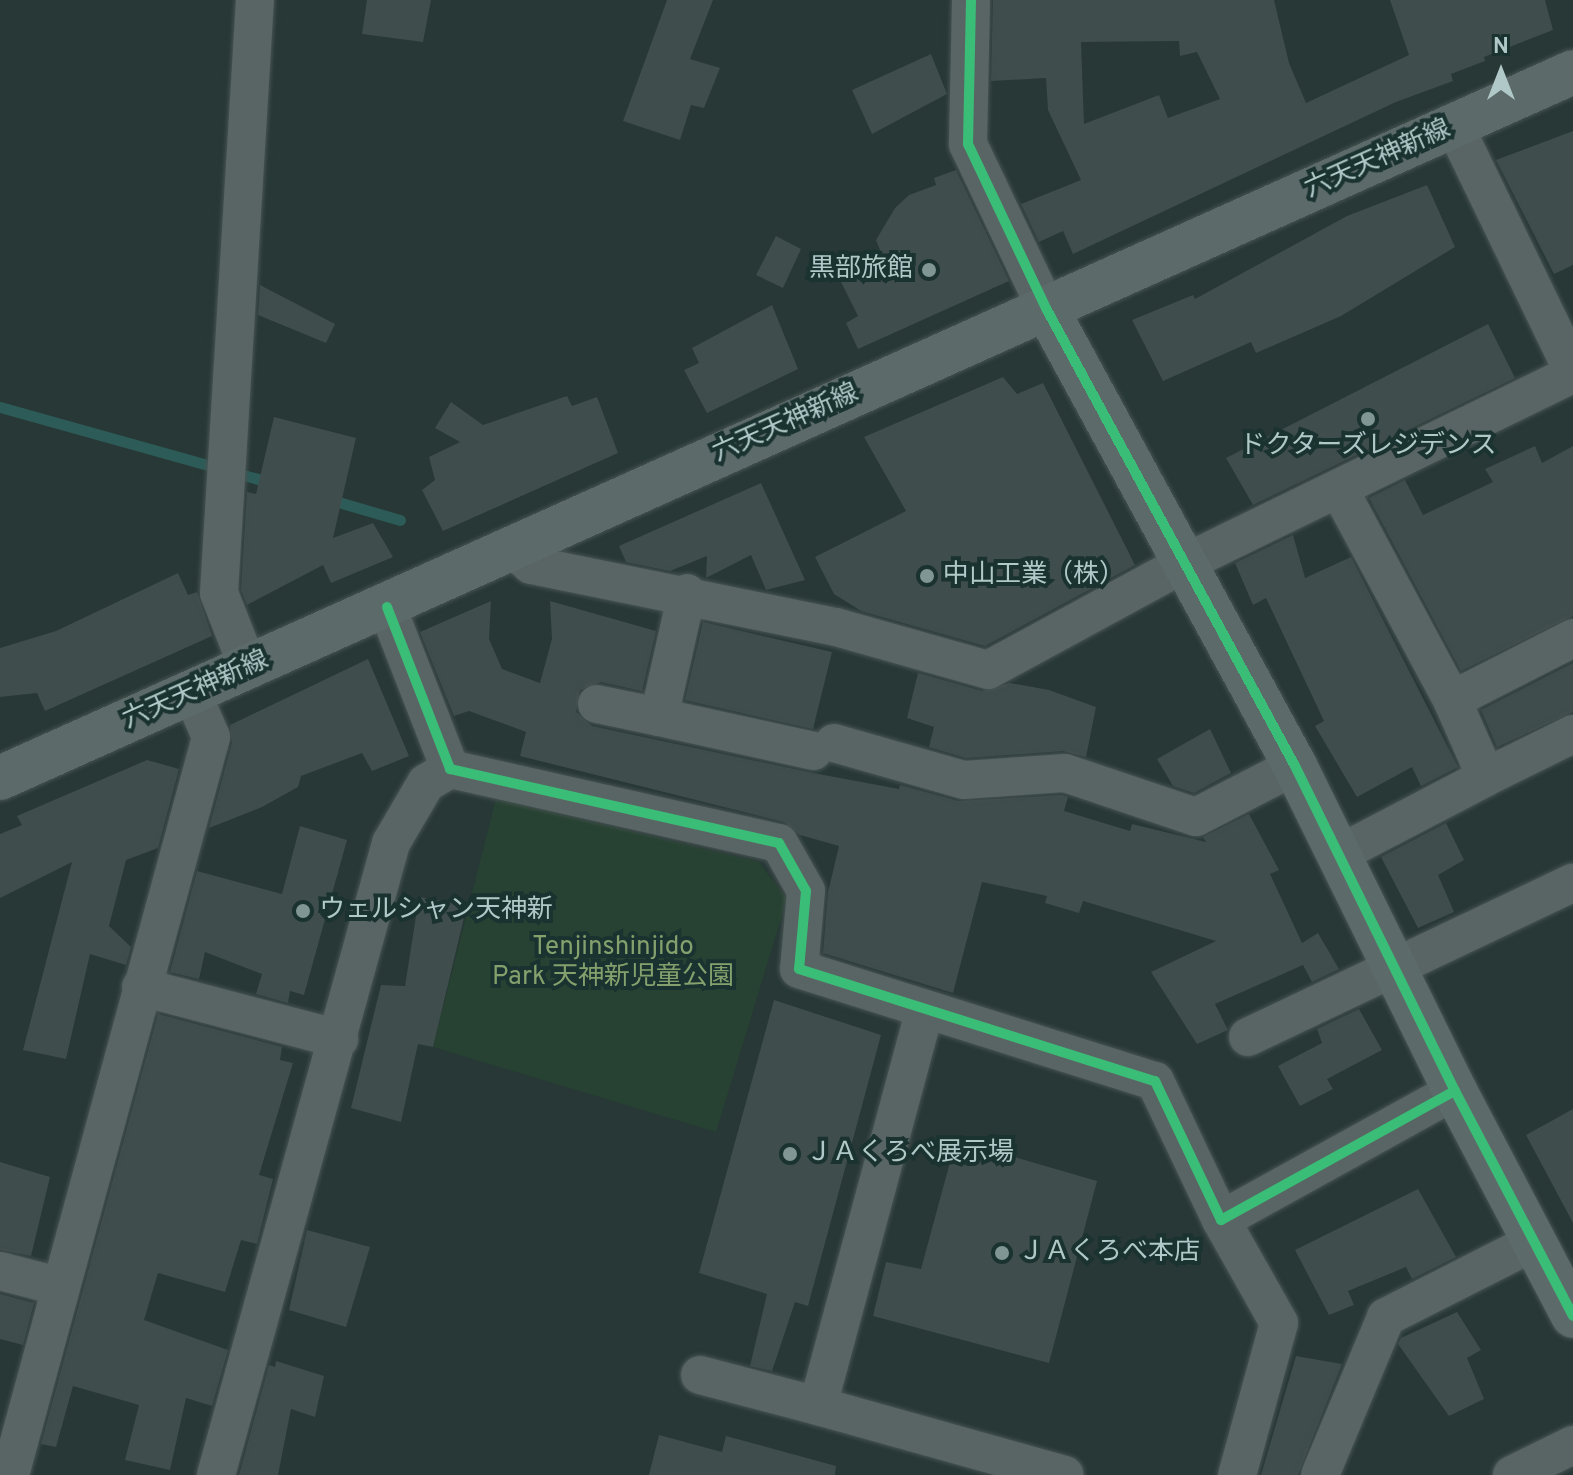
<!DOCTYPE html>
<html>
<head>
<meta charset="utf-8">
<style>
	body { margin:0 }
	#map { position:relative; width:1573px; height:1475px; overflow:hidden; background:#273836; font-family:Overpass,"Noto Sans JP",sans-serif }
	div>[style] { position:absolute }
	.green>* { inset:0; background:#274232 }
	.stream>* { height:11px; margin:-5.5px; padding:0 5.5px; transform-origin:5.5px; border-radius:5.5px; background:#2d5c58 }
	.building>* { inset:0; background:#3f4d4c }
	.roads { filter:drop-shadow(0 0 2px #475352) drop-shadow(0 0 2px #475352) }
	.street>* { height:38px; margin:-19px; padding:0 19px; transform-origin:19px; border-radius:19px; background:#586564 }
	.secondary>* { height:44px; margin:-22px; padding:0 22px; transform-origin:22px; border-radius:22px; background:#5c6a6a }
	.cycleway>* { height:10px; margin:-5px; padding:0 5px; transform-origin:5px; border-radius:5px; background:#3abd76 }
	.dots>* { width:22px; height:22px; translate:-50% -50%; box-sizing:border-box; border:4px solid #1a3230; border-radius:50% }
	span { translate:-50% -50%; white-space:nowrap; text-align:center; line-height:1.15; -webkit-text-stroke:8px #1a3230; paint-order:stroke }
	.street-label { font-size:26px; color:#b0c9c8 }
	.poi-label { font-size:26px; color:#b0c9c8 }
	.right { translate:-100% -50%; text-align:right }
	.left { translate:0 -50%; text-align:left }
	.park-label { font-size:26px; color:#84a16d }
	.north { position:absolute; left:1461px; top:32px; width:80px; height:80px; -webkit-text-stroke:6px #1a3230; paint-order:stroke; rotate:0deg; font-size:22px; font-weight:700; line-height:32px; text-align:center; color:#b0c9c8 }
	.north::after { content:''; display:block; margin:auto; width:28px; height:36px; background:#b0c9c8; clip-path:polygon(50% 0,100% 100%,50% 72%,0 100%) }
</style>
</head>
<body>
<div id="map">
	<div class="green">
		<i style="clip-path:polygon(496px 799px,759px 862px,787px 899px,716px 1132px,433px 1047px)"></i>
	</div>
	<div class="stream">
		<i style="left:0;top:407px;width:283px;rotate:15.6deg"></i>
		<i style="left:328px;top:499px;width:75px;rotate:16.3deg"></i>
	</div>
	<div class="building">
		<i style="clip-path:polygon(367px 0,431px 0,423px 42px,362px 34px)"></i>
		<i style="clip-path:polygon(667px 0,713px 0,690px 59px,720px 68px,704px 108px,691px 105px,680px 140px,623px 121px)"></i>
		<i style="clip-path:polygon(evenodd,993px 0,1274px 0,1289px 63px,1306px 103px,1409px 55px,1390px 0,1545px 0,1553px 30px,1484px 57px,1485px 61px,1451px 74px,1453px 81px,1396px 102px,1073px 254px,1063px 231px,1039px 242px,1021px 204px,1081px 180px,1048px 110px,1046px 78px,991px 81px,993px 0,1179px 41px,1180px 56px,1197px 52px,1220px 99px,1168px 118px,1159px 95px,1084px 124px,1081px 42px,1179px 41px)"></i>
		<i style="clip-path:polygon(931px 54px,947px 94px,872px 134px,852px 90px)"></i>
		<i style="clip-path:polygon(1573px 131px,1573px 265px,1554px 274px,1496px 160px)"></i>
		<i style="clip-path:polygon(956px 170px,1009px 281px,858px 349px,846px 323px,858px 316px,837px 274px,882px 255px,876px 240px,895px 208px,909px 195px,936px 185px,934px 178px)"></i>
		<i style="clip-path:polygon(1427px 185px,1455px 247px,1341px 316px,1256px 353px,1251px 342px,1163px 381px,1132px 320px,1193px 295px,1195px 299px,1347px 216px)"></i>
		<i style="clip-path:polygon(776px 236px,801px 249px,783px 288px,756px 275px)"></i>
		<i style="clip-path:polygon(260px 285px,335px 324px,326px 343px,258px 315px)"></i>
		<i style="clip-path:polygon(772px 305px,798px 369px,707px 413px,684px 370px,699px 363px,692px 348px)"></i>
		<i style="clip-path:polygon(1488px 324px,1515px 378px,1253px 505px,1226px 458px)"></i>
		<i style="clip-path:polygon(1003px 377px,1017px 394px,1043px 383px,1135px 565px,985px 646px,861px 611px,834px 594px,815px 557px,906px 511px,864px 437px)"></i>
		<i style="clip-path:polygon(567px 396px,572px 406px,597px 397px,618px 453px,443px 531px,422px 490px,435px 480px,429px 457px,460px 442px,435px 428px,451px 402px,483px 425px)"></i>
		<i style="clip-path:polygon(274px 417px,356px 438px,333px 538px,373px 523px,393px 557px,331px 583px,323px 565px,247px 605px,241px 590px,247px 492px,256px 494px)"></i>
		<i style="clip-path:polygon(1535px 446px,1542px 463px,1573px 446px,1573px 616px,1461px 671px,1369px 498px,1405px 480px,1423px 515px,1493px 482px,1485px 469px)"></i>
		<i style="clip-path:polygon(761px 483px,805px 580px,766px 590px,751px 555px,706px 578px,707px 556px,670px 571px,626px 562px,619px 546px)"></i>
		<i style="clip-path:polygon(1293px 535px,1305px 578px,1351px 557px,1458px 767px,1421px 786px,1412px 767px,1357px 797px,1315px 726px,1324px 721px,1266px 598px,1253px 605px,1235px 563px)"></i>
		<i style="clip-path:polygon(178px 573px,188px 595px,197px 592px,212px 636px,45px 711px,37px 693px,0 697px,0 648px,56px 631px)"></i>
		<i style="clip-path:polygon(491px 601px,489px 639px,502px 669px,540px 683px,552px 639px,550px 601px,656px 631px,642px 691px,601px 682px,580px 690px,576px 712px,592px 726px,808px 772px,899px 789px,900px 785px,958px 801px,1062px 795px,1068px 797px,1064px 811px,1130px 831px,1132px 824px,1206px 842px,1203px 837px,1249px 814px,1279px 870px,1270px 874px,1302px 943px,1318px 933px,1339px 969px,1312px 982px,1303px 965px,1215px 1004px,1228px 1030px,1197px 1044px,1151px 972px,1216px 941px,1083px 901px,1079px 913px,1045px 903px,1047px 896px,982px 882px,953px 993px,823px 953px,828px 892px,839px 846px,800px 835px,784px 822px,520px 756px,526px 732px,469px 711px,454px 716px,420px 632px)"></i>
		<i style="clip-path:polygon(703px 622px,832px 652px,813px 729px,685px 700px)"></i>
		<i style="clip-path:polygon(368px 659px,409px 756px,372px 771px,362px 753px,301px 776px,298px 787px,262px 807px,209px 828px,232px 743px,230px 725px)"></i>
		<i style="clip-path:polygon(1573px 663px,1573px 712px,1497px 747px,1481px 710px)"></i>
		<i style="clip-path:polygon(918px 673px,982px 691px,1010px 683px,1049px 690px,1096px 707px,1086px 757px,1063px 751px,966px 758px,929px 747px,934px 727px,907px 718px)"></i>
		<i style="clip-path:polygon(1210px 729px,1231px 773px,1194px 793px,1173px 786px,1157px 759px)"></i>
		<i style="clip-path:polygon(147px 760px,179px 769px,158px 848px,126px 860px,109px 926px,131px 947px,126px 965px,90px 954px,66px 1059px,23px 1050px,72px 862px,0 898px,0 834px,22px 825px,17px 816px)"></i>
		<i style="clip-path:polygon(1446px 823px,1464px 860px,1438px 875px,1454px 912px,1418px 928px,1381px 857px)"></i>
		<i style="clip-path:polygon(300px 826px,347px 840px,304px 995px,290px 991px,288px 1003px,256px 994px,262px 974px,205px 952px,199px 979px,170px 972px,197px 871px,282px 894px)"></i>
		<i style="clip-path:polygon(419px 897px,467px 905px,433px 1047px,418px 1044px,401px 1122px,351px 1108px,381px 985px,405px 986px)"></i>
		<i style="clip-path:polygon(774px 1000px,881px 1035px,808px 1306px,795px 1302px,772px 1371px,750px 1366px,767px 1294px,699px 1273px)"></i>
		<i style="clip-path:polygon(1359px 1009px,1382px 1050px,1327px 1079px,1333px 1089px,1300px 1106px,1278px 1066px,1322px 1043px,1317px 1029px)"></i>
		<i style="clip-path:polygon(158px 1014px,282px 1047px,280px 1060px,293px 1063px,259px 1175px,273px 1179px,257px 1244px,241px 1240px,225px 1292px,158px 1273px,144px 1320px,228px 1350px,212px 1406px,186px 1398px,170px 1470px,125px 1460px,139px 1405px,73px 1386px,56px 1447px,41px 1444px)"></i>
		<i style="clip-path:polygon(1573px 1109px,1573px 1223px,1526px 1135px)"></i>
		<i style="clip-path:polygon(956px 1140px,1097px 1181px,1049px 1363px,873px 1316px,886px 1262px,921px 1269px)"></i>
		<i style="clip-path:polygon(0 1162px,50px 1177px,31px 1256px,0 1250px)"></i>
		<i style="clip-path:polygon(1418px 1189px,1456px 1257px,1412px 1279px,1406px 1267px,1348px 1291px,1354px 1305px,1329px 1315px,1295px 1250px)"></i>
		<i style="clip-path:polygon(307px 1230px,370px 1247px,346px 1327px,289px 1310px)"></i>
		<i style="clip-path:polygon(0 1294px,34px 1303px,23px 1345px,0 1339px)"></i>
		<i style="clip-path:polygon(1457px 1312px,1481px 1350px,1467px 1358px,1484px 1399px,1449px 1416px,1398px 1344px,1401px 1338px)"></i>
		<i style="clip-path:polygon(1296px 1356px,1342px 1364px,1298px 1475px,1261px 1475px)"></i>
		<i style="clip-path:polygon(276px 1361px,324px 1376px,315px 1417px,291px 1409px,278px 1475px,239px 1475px,269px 1365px,275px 1367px)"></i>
		<i style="clip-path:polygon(659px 1435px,722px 1452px,726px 1436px,836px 1466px,835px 1475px,649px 1475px)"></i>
	</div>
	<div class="roads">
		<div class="street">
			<i style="left:971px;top:0;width:144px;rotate:91.2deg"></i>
			<i style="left:968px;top:144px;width:184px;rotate:64.6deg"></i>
			<i style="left:1454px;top:125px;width:273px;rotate:64.2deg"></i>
			<i style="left:1340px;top:491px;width:237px;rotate:61.8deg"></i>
			<i style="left:1452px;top:700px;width:136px;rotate:-27.1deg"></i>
			<i style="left:510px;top:546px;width:28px;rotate:42deg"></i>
			<i style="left:531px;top:565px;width:311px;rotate:11.5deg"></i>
			<i style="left:836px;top:627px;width:158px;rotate:15.8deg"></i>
			<i style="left:988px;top:670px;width:224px;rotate:-28.5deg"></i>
			<i style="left:1185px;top:563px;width:432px;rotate:-26deg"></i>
			<i style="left:387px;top:607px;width:174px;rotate:68.7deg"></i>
			<i style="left:450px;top:769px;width:337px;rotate:12.7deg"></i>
			<i style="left:779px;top:843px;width:55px;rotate:60.6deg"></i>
			<i style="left:806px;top:891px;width:78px;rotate:95.1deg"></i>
			<i style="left:799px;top:969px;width:373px;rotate:17.5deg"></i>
			<i style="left:1155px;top:1081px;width:154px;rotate:64.6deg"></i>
			<i style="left:1221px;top:1220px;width:267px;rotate:-28.9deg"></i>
			<i style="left:248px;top:667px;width:79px;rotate:-111.4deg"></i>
			<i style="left:219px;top:593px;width:594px;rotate:-86.53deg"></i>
			<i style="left:597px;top:704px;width:63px;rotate:11.8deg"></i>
			<i style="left:659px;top:717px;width:127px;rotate:-77.3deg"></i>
			<i style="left:659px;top:717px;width:158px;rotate:12.4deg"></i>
			<i style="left:834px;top:743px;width:135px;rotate:15.9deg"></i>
			<i style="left:964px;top:780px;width:101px;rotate:-4deg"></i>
			<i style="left:1065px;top:773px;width:138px;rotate:18.6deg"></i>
			<i style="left:1196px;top:817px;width:111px;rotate:-27.3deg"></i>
			<i style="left:1486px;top:777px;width:97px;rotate:-26.3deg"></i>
			<i style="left:1339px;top:854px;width:166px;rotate:-27.6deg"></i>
			<i style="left:1486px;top:777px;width:84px;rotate:-113.8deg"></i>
			<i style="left:141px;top:987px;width:205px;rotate:14.7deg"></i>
			<i style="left:925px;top:1009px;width:411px;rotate:105.1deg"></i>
			<i style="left:818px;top:1406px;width:256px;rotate:15.6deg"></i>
			<i style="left:1248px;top:1037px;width:360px;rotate:-25.4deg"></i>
			<i style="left:1221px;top:1220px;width:118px;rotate:60.6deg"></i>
			<i style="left:1279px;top:1323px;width:158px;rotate:105.4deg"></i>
			<i style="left:0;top:1271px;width:63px;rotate:14.7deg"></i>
			<i style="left:700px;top:1375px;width:122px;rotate:14.7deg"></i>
			<i style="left:10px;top:1475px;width:765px;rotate:-74.76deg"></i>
			<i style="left:211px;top:737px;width:48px;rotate:-113.4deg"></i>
			<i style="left:216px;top:1475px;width:656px;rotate:-74.52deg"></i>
			<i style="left:391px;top:843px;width:69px;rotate:-59.7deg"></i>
			<i style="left:426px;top:783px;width:28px;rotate:-30deg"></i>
			<i style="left:1320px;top:1475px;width:171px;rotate:-67.3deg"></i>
			<i style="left:1386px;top:1317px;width:166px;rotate:-26.9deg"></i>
			<i style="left:1512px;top:1475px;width:68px;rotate:-26.2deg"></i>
		</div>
		<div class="secondary">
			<i style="left:1047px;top:310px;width:519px;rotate:61.46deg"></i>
			<i style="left:1295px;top:766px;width:362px;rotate:63.8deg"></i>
			<i style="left:1455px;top:1091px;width:254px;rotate:62.3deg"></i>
			<i style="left:0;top:778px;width:1724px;rotate:-24.17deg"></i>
		</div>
	</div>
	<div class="cycleway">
		<i style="left:971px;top:0;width:144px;rotate:91.2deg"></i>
		<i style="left:968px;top:144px;width:184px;rotate:64.6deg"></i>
		<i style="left:1047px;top:310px;width:519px;rotate:61.46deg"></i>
		<i style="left:1295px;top:766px;width:362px;rotate:63.8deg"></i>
		<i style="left:1455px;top:1091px;width:254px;rotate:62.3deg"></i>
		<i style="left:387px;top:607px;width:174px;rotate:68.7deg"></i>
		<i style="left:450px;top:769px;width:337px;rotate:12.7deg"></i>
		<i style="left:779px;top:843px;width:55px;rotate:60.6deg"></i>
		<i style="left:806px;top:891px;width:78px;rotate:95.1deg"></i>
		<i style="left:799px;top:969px;width:373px;rotate:17.5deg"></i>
		<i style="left:1155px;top:1081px;width:154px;rotate:64.6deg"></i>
		<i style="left:1221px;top:1220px;width:267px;rotate:-28.9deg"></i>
	</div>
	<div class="dots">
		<i style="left:929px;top:270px;background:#809695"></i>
		<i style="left:1368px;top:419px;background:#809695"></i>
		<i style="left:927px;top:576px;background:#809695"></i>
		<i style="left:303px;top:911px;background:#809695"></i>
		<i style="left:790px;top:1154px;background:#809695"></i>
		<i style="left:1002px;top:1253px;background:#809695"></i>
	</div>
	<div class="street-label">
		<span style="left:1378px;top:160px;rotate:-24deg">六天天神新線</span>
		<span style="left:786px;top:424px;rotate:-24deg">六天天神新線</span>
		<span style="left:196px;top:691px;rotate:-24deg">六天天神新線</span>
	</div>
	<div class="poi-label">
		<span class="right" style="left:913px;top:270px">黒部旅館</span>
		<span style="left:1368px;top:447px">ドクターズレジデンス</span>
		<span class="left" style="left:943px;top:576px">中山工業（株）</span>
		<span class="left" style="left:319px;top:911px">ウェルシャン天神新</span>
		<span class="left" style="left:806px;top:1154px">ＪＡくろべ展示場</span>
		<span class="left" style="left:1018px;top:1253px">ＪＡくろべ本店</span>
	</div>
	<div class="park-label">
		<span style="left:613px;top:963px">Tenjinshinjido<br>Park 天神新児童公園</span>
	</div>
	<div class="north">N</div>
</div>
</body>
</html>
